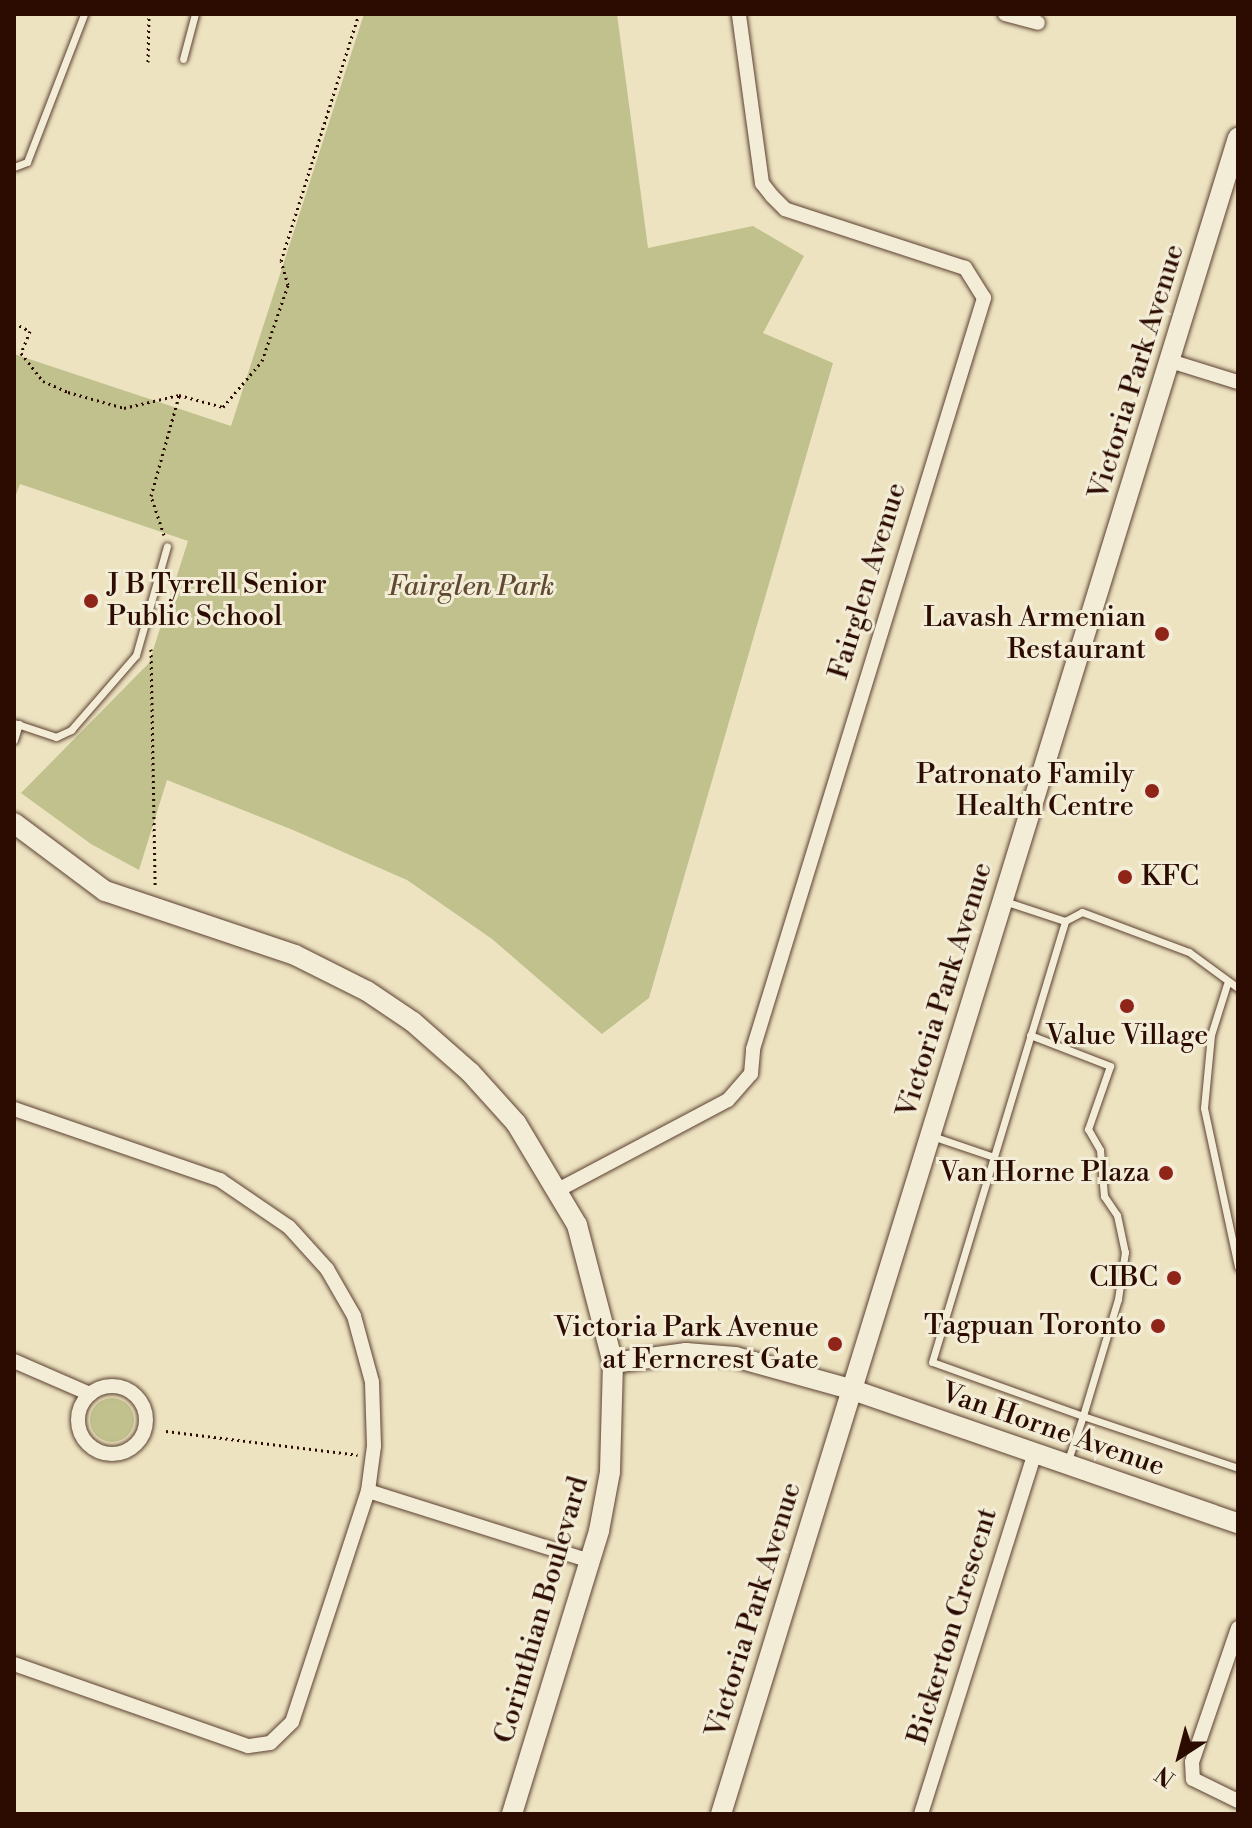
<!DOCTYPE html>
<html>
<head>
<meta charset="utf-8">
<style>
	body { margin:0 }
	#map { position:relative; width:1252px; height:1828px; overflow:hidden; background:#ede3c1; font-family:"Libre Bodoni",serif }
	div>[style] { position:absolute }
	.green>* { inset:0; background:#c0c18d }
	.round { border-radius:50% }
	.path>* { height:3px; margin-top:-1.5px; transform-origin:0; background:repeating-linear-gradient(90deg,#2c0b01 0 2px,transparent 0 6px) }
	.roads { filter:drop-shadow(0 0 2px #5c4131) drop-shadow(0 0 2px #5c4131) }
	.lane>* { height:7px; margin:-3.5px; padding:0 3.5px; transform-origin:3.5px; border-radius:3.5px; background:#f3edd7 }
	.street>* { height:14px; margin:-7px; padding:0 7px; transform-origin:7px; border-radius:7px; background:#f3edd7 }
	.street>.ring { margin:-7px; padding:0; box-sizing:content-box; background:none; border:14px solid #f3edd7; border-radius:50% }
	.secondary>* { height:20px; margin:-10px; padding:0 10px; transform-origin:10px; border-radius:10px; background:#f3edd7 }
	.dots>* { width:22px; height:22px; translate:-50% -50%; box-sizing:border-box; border:4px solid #f3edd7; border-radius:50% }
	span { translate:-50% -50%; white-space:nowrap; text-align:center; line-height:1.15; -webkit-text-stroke:6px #f3edd7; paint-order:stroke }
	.street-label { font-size:28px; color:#2c0b01 }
	.poi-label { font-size:28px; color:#2c0b01 }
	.left { translate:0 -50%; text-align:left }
	.right { translate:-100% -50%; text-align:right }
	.park-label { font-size:28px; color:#604b32; font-style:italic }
	.frame { position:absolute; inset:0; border:16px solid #2c0b01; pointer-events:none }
	.north { position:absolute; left:1140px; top:1716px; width:80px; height:80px; -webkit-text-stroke:6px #f3edd7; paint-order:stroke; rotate:216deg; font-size:22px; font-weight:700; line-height:32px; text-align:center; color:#2c0b01 }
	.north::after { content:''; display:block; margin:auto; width:28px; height:36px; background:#2c0b01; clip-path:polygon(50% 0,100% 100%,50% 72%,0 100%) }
</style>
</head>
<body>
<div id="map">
	<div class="green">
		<i style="clip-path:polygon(364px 14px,617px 14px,648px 248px,753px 226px,804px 256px,763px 333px,833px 363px,649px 998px,602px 1034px,492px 939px,407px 880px,293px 830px,167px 780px,139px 870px,91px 844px,21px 793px,149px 663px,188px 541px,20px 484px,14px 500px,14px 354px,231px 426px)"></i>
		<i class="round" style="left:90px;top:1398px;width:44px;height:44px"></i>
	</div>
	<div class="path">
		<i style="left:148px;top:62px;width:48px;rotate:-88.8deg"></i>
		<i style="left:14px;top:323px;width:18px;rotate:27deg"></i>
		<i style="left:30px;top:331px;width:24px;rotate:112deg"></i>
		<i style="left:21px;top:353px;width:36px;rotate:52deg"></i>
		<i style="left:43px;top:381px;width:27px;rotate:24deg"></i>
		<i style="left:68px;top:392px;width:58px;rotate:15.9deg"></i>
		<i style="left:124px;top:408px;width:57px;rotate:-13.3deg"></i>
		<i style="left:179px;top:395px;width:46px;rotate:15.3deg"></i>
		<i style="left:223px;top:407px;width:60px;rotate:-49.7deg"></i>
		<i style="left:262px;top:361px;width:80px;rotate:-71.1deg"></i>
		<i style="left:288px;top:285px;width:25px;rotate:-106deg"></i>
		<i style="left:281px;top:261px;width:259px;rotate:-72.5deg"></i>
		<i style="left:164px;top:535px;width:41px;rotate:-108.4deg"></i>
		<i style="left:151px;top:496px;width:104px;rotate:-74.4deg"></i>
		<i style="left:151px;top:649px;width:236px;rotate:89deg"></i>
		<i style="left:166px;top:1431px;width:193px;rotate:7.1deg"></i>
	</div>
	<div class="roads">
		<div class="lane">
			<i style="left:183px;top:59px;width:47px;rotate:-75.1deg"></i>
			<i style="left:14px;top:167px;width:14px;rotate:-21deg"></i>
			<i style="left:27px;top:162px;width:159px;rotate:-68.9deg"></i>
			<i style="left:14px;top:723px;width:44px;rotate:18.4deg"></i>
			<i style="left:56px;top:737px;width:17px;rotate:-25deg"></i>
			<i style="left:71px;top:730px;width:99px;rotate:-49.1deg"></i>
			<i style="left:136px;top:655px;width:113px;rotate:-74.1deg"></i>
			<i style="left:14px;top:740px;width:17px;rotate:-73deg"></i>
			<i style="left:1004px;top:901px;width:64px;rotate:18.2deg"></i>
			<i style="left:1227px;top:984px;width:53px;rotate:107.4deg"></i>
			<i style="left:1211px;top:1035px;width:73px;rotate:95.5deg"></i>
			<i style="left:1204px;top:1108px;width:163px;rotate:77.9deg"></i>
			<i style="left:1030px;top:1035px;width:86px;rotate:21.2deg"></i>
			<i style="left:1110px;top:1066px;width:67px;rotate:109.2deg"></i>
			<i style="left:1088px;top:1129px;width:24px;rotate:60deg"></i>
			<i style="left:1100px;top:1150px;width:46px;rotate:85deg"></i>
			<i style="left:1104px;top:1196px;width:23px;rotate:56deg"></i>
			<i style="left:1117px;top:1215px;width:38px;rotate:78deg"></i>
			<i style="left:1125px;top:1252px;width:48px;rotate:98.5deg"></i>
			<i style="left:1118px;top:1299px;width:122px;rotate:106.7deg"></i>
			<i style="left:1083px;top:1416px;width:163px;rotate:18.5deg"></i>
			<i style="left:932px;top:1136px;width:65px;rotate:18.7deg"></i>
			<i style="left:1068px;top:1460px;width:46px;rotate:-71.2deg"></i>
			<i style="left:1083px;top:1416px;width:160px;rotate:-160.3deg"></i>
			<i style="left:932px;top:1362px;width:461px;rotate:-73.2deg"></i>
			<i style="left:1065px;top:921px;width:19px;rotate:-28deg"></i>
			<i style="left:1082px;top:912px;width:114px;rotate:20.5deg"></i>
			<i style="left:1189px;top:952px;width:61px;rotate:36.3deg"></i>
		</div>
		<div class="street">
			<i style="left:1005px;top:14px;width:34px;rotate:15deg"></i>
			<i style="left:1170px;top:361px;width:71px;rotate:17.2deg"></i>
			<i style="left:14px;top:1109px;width:218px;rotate:19deg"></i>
			<i style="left:220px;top:1180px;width:83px;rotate:34.3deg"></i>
			<i style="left:289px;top:1227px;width:57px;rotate:47.9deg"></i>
			<i style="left:327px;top:1269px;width:54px;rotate:60.1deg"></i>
			<i style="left:354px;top:1316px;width:68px;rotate:74.7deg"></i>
			<i style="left:372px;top:1382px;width:64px;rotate:88.2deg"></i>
			<i style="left:374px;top:1446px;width:45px;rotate:97.6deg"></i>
			<i style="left:368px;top:1491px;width:243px;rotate:108.2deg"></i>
			<i style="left:292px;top:1722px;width:30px;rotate:136deg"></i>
			<i style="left:270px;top:1743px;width:22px;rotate:172deg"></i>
			<i style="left:248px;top:1746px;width:248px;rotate:-160.7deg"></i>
			<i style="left:558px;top:1190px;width:192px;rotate:-27.9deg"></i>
			<i style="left:728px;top:1100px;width:35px;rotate:-49deg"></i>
			<i style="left:751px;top:1074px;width:25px;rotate:-85deg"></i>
			<i style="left:753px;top:1049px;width:786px;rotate:-72.9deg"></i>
			<i style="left:984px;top:298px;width:36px;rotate:-122deg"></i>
			<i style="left:965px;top:268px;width:189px;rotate:-161.9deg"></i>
			<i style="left:785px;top:209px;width:18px;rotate:-135deg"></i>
			<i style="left:772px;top:196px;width:16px;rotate:-128deg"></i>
			<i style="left:762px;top:183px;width:171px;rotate:-97.8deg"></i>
			<i style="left:14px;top:1361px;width:83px;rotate:23.5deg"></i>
			<i class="ring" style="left:78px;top:1386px;width:54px;height:54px"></i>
			<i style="left:368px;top:1491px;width:233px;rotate:17.5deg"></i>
			<i style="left:1238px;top:1628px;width:142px;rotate:108.9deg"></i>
			<i style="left:1192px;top:1762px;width:17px;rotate:87deg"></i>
			<i style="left:1193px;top:1779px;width:50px;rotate:26.1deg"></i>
			<i style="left:921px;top:1814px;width:379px;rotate:-72.5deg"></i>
		</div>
		<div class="secondary">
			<i style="left:14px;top:823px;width:114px;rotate:36.8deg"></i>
			<i style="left:105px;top:891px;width:200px;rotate:18.6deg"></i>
			<i style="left:295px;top:955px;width:80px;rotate:26.6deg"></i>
			<i style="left:367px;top:991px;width:55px;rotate:34deg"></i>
			<i style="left:413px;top:1022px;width:76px;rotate:41.3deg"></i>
			<i style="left:470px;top:1072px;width:69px;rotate:48deg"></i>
			<i style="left:516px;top:1123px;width:119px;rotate:59.1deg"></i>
			<i style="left:577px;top:1225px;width:143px;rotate:75.4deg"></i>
			<i style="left:613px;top:1363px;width:109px;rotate:91.6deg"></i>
			<i style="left:610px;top:1472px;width:60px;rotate:100.6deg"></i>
			<i style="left:599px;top:1531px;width:296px;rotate:107.1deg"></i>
			<i style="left:613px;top:1363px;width:74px;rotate:-7.8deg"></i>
			<i style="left:686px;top:1353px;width:49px;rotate:4.7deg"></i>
			<i style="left:735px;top:1357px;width:119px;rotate:15.5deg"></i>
			<i style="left:850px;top:1389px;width:410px;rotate:19.1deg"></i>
			<i style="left:721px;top:1814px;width:1754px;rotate:-72.86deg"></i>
		</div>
	</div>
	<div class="dots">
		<i style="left:91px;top:601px;background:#8f2418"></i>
		<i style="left:1162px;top:634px;background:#8f2418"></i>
		<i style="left:1152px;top:791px;background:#8f2418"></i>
		<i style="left:1125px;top:877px;background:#8f2418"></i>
		<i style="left:1127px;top:1006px;background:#8f2418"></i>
		<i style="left:1166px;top:1173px;background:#8f2418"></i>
		<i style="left:1174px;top:1278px;background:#8f2418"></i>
		<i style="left:1158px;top:1326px;background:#8f2418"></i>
		<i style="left:835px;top:1344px;background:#8f2418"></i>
	</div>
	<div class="street-label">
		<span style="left:1137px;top:372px;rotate:-73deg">Victoria Park Avenue</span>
		<span style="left:868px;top:581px;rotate:-73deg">Fairglen Avenue</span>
		<span style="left:945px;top:990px;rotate:-73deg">Victoria Park Avenue</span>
		<span style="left:1053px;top:1430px;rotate:19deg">Van Horne Avenue</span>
		<span style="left:542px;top:1610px;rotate:-74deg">Corinthian Boulevard</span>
		<span style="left:754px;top:1610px;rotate:-73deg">Victoria Park Avenue</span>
		<span style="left:953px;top:1626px;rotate:-73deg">Bickerton Crescent</span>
	</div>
	<div class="poi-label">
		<span class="left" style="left:107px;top:601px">J B Tyrrell Senior<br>Public School</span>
		<span class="right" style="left:1146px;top:634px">Lavash Armenian<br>Restaurant</span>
		<span class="right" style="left:1134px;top:791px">Patronato Family<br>Health Centre</span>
		<span class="left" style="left:1141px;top:877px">KFC</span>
		<span style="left:1127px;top:1036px">Value Village</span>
		<span class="right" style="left:1150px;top:1173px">Van Horne Plaza</span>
		<span class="right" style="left:1158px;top:1278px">CIBC</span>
		<span class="right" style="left:1142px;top:1326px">Tagpuan Toronto</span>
		<span class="right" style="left:819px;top:1344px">Victoria Park Avenue<br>at Ferncrest Gate</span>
	</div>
	<div class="park-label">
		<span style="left:471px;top:587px">Fairglen Park</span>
	</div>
	<div class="frame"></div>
	<div class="north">N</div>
</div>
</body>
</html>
